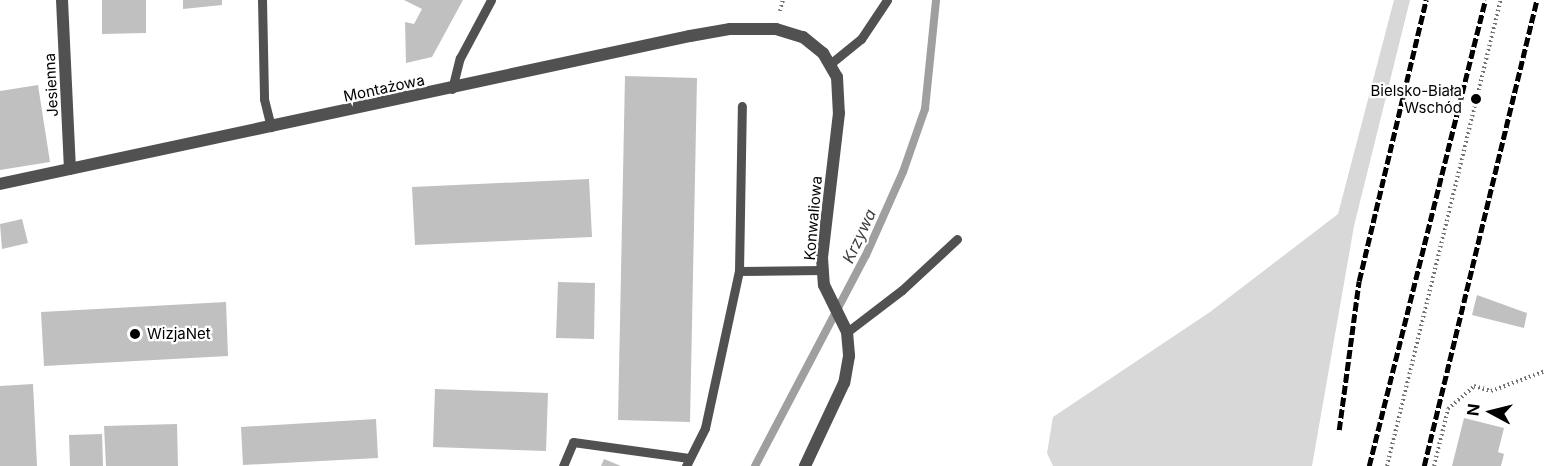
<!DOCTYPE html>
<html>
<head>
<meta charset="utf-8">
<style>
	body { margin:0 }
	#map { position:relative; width:1545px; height:466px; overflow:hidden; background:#fff; font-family:Inter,sans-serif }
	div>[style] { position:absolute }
	.green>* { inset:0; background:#d8d8d8 }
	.stream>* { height:8px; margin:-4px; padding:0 4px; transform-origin:4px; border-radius:4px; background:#9f9f9f }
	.building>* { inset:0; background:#c0c0c0 }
	.path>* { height:4px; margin-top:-2px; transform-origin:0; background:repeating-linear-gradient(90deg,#737373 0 1.5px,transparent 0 4.5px) }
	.lane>* { height:9px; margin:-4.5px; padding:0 4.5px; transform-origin:4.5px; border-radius:4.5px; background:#515151 }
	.street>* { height:12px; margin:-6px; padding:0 6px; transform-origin:6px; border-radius:6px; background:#515151 }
	.rail>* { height:4.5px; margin-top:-2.25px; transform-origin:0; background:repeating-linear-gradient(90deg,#000 0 9px,transparent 0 12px) }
	.dots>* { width:16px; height:16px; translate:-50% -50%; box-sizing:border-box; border:3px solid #fff; border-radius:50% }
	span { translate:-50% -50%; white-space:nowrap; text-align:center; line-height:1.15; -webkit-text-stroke:4.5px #fff; paint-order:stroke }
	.street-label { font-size:15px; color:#000 }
	.poi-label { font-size:15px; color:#000 }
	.right { translate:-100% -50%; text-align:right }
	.left { translate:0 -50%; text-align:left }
	.water-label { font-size:16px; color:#404040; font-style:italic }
	.north { position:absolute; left:1461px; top:382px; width:60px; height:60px; -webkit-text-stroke:4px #fff; paint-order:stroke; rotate:277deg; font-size:16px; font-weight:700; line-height:24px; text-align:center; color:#000 }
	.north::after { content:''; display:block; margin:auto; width:21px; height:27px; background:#000; clip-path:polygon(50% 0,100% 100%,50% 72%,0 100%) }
</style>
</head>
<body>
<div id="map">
	<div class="green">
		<i style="clip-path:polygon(1394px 0,1410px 0,1354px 226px,1312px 466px,1053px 466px,1047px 453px,1053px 417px,1210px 312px,1338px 214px)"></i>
	</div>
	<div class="stream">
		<i style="left:755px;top:466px;width:238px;rotate:-62.3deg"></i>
		<i style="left:866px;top:255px;width:91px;rotate:-66deg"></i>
		<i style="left:903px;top:172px;width:67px;rotate:-70.8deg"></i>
		<i style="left:925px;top:109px;width:110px;rotate:-84.2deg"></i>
	</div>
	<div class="building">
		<i style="clip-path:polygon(102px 0,146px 0,146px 33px,102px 34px)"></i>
		<i style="clip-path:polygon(183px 0,222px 0,222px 5px,183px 9px)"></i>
		<i style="clip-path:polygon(404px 0,463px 0,432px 57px,406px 63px,405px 22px,414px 24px,422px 9px)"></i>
		<i style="clip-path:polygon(625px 76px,697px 78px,690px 422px,618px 420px)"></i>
		<i style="clip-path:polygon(38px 85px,50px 162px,0 170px,0 91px)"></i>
		<i style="clip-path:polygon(589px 179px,592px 237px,415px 245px,412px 187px)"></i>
		<i style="clip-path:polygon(22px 219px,28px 243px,2px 249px,0 224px)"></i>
		<i style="clip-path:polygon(558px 282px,595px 283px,594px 339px,556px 338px)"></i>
		<i style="clip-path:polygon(1477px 295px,1527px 313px,1524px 328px,1472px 315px)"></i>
		<i style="clip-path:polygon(226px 302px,228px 356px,44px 366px,41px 312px)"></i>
		<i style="clip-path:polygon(33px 384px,37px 466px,0 466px,0 386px)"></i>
		<i style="clip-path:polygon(435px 389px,548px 393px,546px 451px,433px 447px)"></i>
		<i style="clip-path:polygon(1464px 418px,1504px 428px,1498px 452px,1504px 454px,1501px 466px,1452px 466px)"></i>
		<i style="clip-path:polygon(376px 419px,378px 458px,243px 465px,241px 427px)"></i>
		<i style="clip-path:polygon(177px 424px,178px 466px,106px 466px,104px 426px)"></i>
		<i style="clip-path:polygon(102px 434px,103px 466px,70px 466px,69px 435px)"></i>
		<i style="clip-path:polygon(604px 459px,621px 466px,601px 466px)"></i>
	</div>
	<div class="path">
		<i style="left:780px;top:11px;width:11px;rotate:-75deg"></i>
		<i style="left:1387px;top:466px;width:480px;rotate:-76.3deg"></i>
		<i style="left:1434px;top:466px;width:59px;rotate:-76.2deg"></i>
		<i style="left:1448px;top:409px;width:35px;rotate:-41deg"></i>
		<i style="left:1474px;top:386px;width:18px;rotate:16deg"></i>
		<i style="left:1491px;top:391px;width:58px;rotate:-20.3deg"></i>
	</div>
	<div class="lane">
		<i style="left:262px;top:0;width:99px;rotate:88.8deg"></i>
		<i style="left:264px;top:99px;width:29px;rotate:76deg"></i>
		<i style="left:830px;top:64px;width:40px;rotate:-39deg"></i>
		<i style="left:861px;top:39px;width:47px;rotate:-56.3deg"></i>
		<i style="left:452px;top:89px;width:32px;rotate:-76deg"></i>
		<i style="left:460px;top:58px;width:66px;rotate:-61.9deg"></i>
		<i style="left:739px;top:271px;width:84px;rotate:-0.7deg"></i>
		<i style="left:847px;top:332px;width:69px;rotate:-37.4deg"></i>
		<i style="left:902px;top:290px;width:75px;rotate:-42.8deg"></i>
		<i style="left:563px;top:466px;width:26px;rotate:-67deg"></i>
		<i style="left:573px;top:442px;width:117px;rotate:7.9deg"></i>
		<i style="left:686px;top:466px;width:42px;rotate:-63.4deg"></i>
		<i style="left:705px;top:428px;width:161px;rotate:-77.8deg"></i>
		<i style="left:739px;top:271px;width:165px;rotate:-89deg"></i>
	</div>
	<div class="street">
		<i style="left:62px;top:0;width:169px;rotate:87.3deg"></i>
		<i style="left:0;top:184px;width:706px;rotate:-12.11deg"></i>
		<i style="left:690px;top:36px;width:41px;rotate:-9.9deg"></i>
		<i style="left:730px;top:29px;width:46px"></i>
		<i style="left:776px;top:29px;width:28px;rotate:17deg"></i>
		<i style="left:803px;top:37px;width:26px;rotate:39deg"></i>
		<i style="left:823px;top:53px;width:28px;rotate:60deg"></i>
		<i style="left:837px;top:77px;width:36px;rotate:87deg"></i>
		<i style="left:839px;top:113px;width:146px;rotate:96.7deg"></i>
		<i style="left:822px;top:258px;width:27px;rotate:86deg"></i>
		<i style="left:824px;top:285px;width:52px;rotate:63.9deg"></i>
		<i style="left:847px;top:332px;width:24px;rotate:85deg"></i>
		<i style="left:849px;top:356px;width:27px;rotate:100deg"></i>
		<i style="left:844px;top:383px;width:92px;rotate:115.2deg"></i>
	</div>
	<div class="rail">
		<i style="left:1339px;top:430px;width:150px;rotate:-82.4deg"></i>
		<i style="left:1359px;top:281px;width:289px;rotate:-76.6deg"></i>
		<i style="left:1369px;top:466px;width:480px;rotate:-76deg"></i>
		<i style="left:1424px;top:466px;width:480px;rotate:-76.4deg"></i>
	</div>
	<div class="dots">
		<i style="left:1476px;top:99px;background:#000"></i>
		<i style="left:135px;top:334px;background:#000"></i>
	</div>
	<div class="street-label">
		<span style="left:51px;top:85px;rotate:-93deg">Jesienna</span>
		<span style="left:384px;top:88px;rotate:-12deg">Montażowa</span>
		<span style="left:813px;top:218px;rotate:-85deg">Konwaliowa</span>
	</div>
	<div class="poi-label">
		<span class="right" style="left:1462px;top:99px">Bielsko-Biała<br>Wschód</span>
		<span class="left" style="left:147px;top:334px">WizjaNet</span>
	</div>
	<div class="water-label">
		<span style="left:859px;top:236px;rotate:-65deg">Krzywa</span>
	</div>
	<div class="north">N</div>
</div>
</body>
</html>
